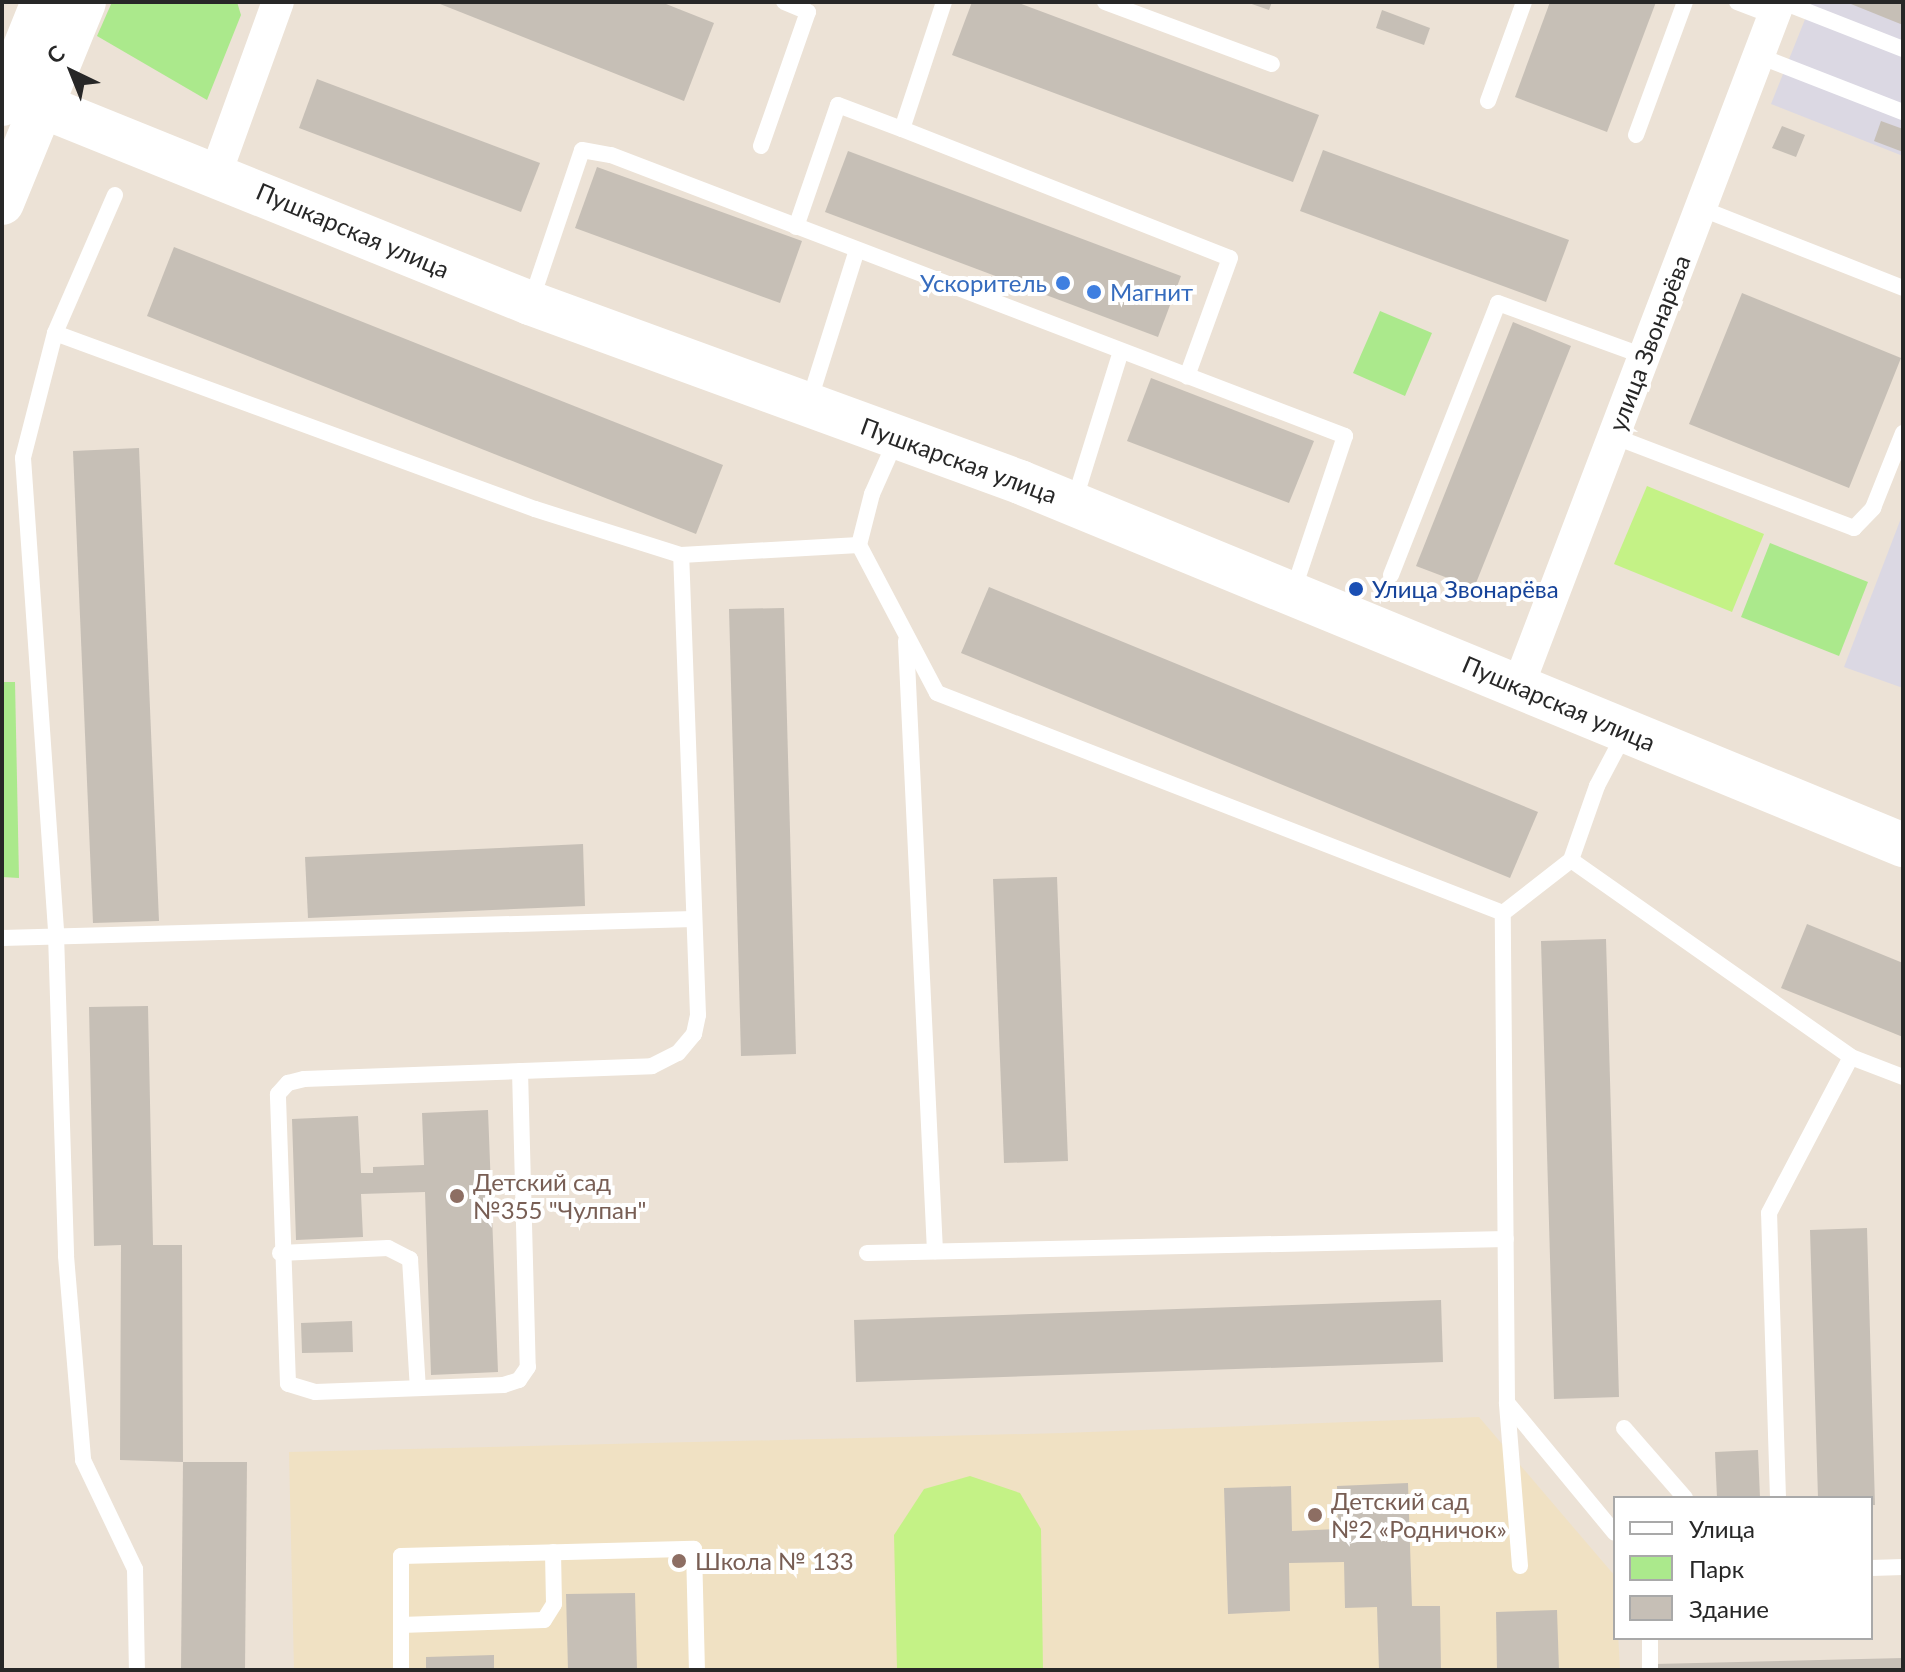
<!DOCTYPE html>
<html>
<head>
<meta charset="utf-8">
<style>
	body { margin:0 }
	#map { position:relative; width:1905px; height:1672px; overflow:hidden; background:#ece2d6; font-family:Lato,sans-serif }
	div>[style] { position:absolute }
	.industrial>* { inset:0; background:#dbd8e3 }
	.education>* { inset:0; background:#f0e1c3 }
	.green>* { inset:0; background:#abe98c }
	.pitch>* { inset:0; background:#c4f286 }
	.building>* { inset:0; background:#c6bfb6 }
	.service>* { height:16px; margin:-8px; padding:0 8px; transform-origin:8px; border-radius:8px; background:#fff }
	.minor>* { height:32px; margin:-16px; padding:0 16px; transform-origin:16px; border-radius:16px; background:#fff }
	.secondary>* { height:44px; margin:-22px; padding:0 22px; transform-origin:22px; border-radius:22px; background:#fff }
	.dots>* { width:22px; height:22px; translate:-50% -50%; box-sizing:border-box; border:4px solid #fff; border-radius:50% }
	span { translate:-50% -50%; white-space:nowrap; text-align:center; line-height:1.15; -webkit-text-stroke:8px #fff; paint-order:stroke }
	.street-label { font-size:24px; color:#272727 }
	.shop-label { font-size:24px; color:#366cbe }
	.right { translate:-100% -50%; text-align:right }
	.left { translate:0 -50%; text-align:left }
	.transit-label { font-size:24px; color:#164399 }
	.education-label { font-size:24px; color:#785e54 }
	.frame { position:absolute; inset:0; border:4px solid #272727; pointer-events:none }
	.legend { position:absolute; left:1613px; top:1496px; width:260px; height:144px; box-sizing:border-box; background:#fff; border:2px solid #a9a9a9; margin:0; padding:10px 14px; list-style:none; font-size:24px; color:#272727 }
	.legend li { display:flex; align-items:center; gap:16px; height:40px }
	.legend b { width:40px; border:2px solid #a9a9a9 }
	.north { position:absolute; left:32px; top:32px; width:80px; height:80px; -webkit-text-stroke:6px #fff; paint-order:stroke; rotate:317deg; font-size:22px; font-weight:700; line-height:32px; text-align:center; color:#272727 }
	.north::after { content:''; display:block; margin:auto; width:28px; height:36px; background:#272727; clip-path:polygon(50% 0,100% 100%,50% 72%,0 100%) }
</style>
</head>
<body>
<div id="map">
	<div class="industrial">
		<i style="clip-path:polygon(1812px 2px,1903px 2px,1903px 156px,1771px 104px)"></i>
		<i style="clip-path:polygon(1903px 513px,1903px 688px,1844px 667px)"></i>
	</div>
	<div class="education">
		<i style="clip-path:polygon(1479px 1417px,1615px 1576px,1620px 1670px,294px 1670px,289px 1452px,1063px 1433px)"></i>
	</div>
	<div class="green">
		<i style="clip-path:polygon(112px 2px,237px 2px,241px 15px,207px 100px,97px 36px)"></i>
		<i style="clip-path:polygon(1380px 311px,1432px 333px,1405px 396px,1353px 373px)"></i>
		<i style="clip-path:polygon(1770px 543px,1868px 582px,1839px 656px,1741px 617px)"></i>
		<i style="clip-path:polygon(2px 682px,15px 682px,19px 878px,2px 877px)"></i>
	</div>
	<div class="pitch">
		<i style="clip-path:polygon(1647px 486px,1764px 534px,1732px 612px,1614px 564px)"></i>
		<i style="clip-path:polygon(970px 1476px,1020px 1493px,1041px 1529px,1043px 1670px,897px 1670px,894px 1535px,924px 1489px)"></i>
	</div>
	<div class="building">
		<i style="clip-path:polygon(435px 2px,661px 2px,714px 23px,684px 101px)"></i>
		<i style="clip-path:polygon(972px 2px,1016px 2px,1319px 115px,1293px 182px,952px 55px)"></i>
		<i style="clip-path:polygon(1246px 2px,1272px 2px,1269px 10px)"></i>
		<i style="clip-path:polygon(1550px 2px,1656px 2px,1607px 132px,1515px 97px)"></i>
		<i style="clip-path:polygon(1846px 2px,1903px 2px,1903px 25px)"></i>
		<i style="clip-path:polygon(1382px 10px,1430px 28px,1424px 45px,1376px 28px)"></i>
		<i style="clip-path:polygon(317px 79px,540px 163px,521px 212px,299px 128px)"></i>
		<i style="clip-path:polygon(1881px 121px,1903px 129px,1903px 152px,1874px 141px)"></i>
		<i style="clip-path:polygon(1782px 126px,1805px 135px,1796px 157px,1772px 148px)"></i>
		<i style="clip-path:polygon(1323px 150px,1569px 240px,1546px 302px,1300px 211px)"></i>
		<i style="clip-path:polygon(848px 151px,1181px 276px,1158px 337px,825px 212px)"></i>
		<i style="clip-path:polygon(597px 167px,802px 241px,780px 303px,575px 228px)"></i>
		<i style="clip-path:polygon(174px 247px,723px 465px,696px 534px,147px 316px)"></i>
		<i style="clip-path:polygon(1742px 293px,1901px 358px,1849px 488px,1689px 424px)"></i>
		<i style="clip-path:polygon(1513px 322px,1571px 346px,1474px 588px,1416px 566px)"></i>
		<i style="clip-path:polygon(1151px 378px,1314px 441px,1289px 503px,1127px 441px)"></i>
		<i style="clip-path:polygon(139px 448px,159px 921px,93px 923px,73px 451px)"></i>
		<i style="clip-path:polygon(989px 587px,1538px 812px,1510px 878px,961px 653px)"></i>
		<i style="clip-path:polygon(784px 608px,796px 1054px,741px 1056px,729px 609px)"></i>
		<i style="clip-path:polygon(583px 844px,585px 906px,308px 918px,305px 857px)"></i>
		<i style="clip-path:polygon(1057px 877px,1068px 1161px,1004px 1163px,993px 879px)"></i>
		<i style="clip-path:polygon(1807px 924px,1903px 963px,1903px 1037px,1781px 988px)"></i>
		<i style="clip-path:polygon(1606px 939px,1619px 1397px,1554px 1399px,1541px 941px)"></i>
		<i style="clip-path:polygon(148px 1006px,153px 1245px,182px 1245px,183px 1462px,120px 1460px,121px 1245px,94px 1246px,89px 1007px)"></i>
		<i style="clip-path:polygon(488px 1110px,498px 1372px,431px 1375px,425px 1192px,361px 1194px,363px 1237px,296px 1240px,292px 1119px,358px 1116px,361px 1173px,373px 1173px,373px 1167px,424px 1165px,422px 1113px)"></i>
		<i style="clip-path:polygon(1867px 1228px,1875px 1505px,1871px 1505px,1871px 1498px,1818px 1498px,1810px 1230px)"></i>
		<i style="clip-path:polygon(1441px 1300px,1443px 1362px,856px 1382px,854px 1320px)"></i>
		<i style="clip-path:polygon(352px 1321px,353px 1352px,302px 1353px,301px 1323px)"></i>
		<i style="clip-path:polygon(1758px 1450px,1760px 1498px,1717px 1498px,1715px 1452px)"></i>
		<i style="clip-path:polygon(183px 1462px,247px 1462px,245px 1670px,181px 1670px)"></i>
		<i style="clip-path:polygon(1408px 1483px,1412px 1606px,1440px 1606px,1441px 1670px,1379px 1670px,1377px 1607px,1345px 1608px,1344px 1562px,1289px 1563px,1290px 1611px,1228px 1614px,1224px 1488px,1291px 1486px,1292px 1531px,1338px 1529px,1337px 1486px)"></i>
		<i style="clip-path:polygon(635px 1593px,637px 1670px,568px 1670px,566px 1594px)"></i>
		<i style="clip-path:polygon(1557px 1610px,1559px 1670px,1497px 1670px,1496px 1612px)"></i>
		<i style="clip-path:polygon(494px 1655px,494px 1670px,426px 1670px,426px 1657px)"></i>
		<i style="clip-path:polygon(1903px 1658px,1903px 1670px,1655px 1670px,1655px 1664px)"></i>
	</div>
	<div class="service">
		<i style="left:1105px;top:2px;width:178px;rotate:20.4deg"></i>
		<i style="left:1737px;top:2px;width:40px;rotate:21deg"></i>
		<i style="left:1783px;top:2px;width:129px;rotate:21.4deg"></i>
		<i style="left:1759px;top:56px;width:155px;rotate:21.3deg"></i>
		<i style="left:1488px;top:101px;width:105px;rotate:-70deg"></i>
		<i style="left:902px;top:129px;width:134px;rotate:-71.7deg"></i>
		<i style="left:1636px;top:135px;width:142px;rotate:-69.8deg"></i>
		<i style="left:761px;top:146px;width:142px;rotate:-70.7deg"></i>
		<i style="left:808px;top:12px;width:26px;rotate:-157deg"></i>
		<i style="left:115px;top:195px;width:150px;rotate:113.5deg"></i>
		<i style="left:55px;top:333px;width:129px;rotate:104.4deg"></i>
		<i style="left:23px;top:458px;width:477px;rotate:86deg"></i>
		<i style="left:56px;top:934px;width:322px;rotate:88.2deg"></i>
		<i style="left:66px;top:1256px;width:205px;rotate:85.2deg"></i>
		<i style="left:83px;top:1460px;width:121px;rotate:64.5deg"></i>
		<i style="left:135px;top:1569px;width:101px;rotate:88.9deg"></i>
		<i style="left:1700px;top:208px;width:218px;rotate:21.5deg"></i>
		<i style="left:796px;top:227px;width:129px;rotate:-71deg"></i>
		<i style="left:838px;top:105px;width:68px;rotate:20.6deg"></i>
		<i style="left:902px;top:129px;width:352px;rotate:21.5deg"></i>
		<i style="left:1230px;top:258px;width:126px;rotate:110deg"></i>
		<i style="left:531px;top:301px;width:159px;rotate:-71.3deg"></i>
		<i style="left:582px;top:150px;width:29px;rotate:10deg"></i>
		<i style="left:611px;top:155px;width:786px;rotate:20.95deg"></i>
		<i style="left:1345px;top:436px;width:163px;rotate:108.5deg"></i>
		<i style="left:55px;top:333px;width:511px;rotate:20.14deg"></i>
		<i style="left:535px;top:509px;width:153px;rotate:17.5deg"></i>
		<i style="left:809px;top:402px;width:159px;rotate:-72.5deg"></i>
		<i style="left:1613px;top:436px;width:258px;rotate:20.9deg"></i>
		<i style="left:1854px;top:528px;width:28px;rotate:-46deg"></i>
		<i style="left:1873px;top:508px;width:81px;rotate:-68.2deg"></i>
		<i style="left:896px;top:440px;width:59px;rotate:114deg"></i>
		<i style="left:872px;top:494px;width:53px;rotate:104.3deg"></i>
		<i style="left:859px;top:545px;width:167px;rotate:62.2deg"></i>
		<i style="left:937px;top:693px;width:607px;rotate:21.24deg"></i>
		<i style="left:1074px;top:502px;width:158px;rotate:-72.7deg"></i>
		<i style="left:1391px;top:575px;width:292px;rotate:-68.5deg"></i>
		<i style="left:1498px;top:303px;width:155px;rotate:20deg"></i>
		<i style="left:906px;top:641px;width:611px;rotate:87.28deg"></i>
		<i style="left:1626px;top:731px;width:62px;rotate:117.8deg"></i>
		<i style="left:1597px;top:786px;width:78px;rotate:109.4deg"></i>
		<i style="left:1571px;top:860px;width:342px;rotate:35.1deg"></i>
		<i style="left:1851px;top:1057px;width:56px;rotate:21deg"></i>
		<i style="left:2px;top:938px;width:692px;rotate:-1.57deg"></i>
		<i style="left:520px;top:1071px;width:296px;rotate:88.5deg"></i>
		<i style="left:528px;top:1367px;width:16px;rotate:125deg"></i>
		<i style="left:519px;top:1380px;width:16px;rotate:162deg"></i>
		<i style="left:504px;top:1385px;width:189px;rotate:177.9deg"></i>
		<i style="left:315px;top:1392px;width:28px;rotate:-163deg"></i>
		<i style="left:288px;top:1384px;width:290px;rotate:-92deg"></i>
		<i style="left:278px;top:1094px;width:15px;rotate:-48deg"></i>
		<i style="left:288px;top:1083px;width:16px;rotate:-14deg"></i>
		<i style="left:304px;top:1079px;width:348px;rotate:-2.1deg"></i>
		<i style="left:652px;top:1066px;width:29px;rotate:-27deg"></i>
		<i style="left:678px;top:1053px;width:25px;rotate:-50deg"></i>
		<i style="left:694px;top:1034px;width:19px;rotate:-78deg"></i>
		<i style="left:698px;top:1015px;width:460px;rotate:-92.1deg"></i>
		<i style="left:681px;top:555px;width:178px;rotate:-3.2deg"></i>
		<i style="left:280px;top:1253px;width:108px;rotate:-2.7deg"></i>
		<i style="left:388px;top:1248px;width:25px;rotate:27deg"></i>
		<i style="left:410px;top:1259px;width:129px;rotate:86.5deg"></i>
		<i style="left:867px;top:1253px;width:639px;rotate:-1.26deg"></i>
		<i style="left:1509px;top:1405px;width:166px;rotate:50.4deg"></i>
		<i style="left:1624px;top:1428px;width:93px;rotate:48.9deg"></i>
		<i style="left:1778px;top:1498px;width:285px;rotate:-91.8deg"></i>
		<i style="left:1769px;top:1213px;width:176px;rotate:-62.3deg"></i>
		<i style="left:1520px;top:1566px;width:164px;rotate:-94.6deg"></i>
		<i style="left:1507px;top:1403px;width:490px;rotate:-90.5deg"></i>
		<i style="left:1503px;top:913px;width:86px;rotate:-37.9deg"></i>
		<i style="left:1871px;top:1568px;width:32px;rotate:-2deg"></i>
		<i style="left:401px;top:1625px;width:143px;rotate:-2deg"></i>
		<i style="left:544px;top:1620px;width:19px;rotate:-58deg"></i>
		<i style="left:554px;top:1604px;width:52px;rotate:-91.1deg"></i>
		<i style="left:1650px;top:1638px;width:32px;rotate:90deg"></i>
		<i style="left:401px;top:1670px;width:114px;rotate:-90deg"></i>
		<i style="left:401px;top:1556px;width:293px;rotate:-1.4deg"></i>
		<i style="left:694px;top:1549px;width:121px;rotate:88.6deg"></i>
	</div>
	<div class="minor">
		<i style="left:216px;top:173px;width:182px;rotate:-70.1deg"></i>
		<i style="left:1519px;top:684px;width:730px;rotate:-69.13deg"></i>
	</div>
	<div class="secondary">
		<i style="left:7px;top:92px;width:564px;rotate:21.97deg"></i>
		<i style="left:530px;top:303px;width:522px;rotate:20.07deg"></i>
		<i style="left:1020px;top:482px;width:955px;rotate:22.35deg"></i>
		<i style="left:2px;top:104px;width:110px;rotate:-68.1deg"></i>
		<i style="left:2px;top:203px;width:217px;rotate:-67.8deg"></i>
	</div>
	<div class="dots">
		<i style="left:1063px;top:283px;background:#3f7fe0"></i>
		<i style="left:1094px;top:292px;background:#3f7fe0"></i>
		<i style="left:1356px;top:589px;background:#1a4fb4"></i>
		<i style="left:457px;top:1196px;background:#8d6e63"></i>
		<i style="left:1315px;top:1515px;background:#8d6e63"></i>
		<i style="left:679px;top:1561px;background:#8d6e63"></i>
	</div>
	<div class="street-label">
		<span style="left:353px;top:230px;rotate:23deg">Пушкарская улица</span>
		<span style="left:1649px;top:343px;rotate:-69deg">улица Звонарёва</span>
		<span style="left:959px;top:460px;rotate:20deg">Пушкарская улица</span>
		<span style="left:1559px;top:703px;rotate:23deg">Пушкарская улица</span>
	</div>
	<div class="shop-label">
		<span class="right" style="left:1047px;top:283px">Ускоритель</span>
		<span class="left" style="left:1110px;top:292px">Магнит</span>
	</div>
	<div class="transit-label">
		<span class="left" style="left:1372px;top:589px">Улица Звонарёва</span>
	</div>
	<div class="education-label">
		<span class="left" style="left:473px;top:1196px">Детский сад<br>№355 "Чулпан"</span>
		<span class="left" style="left:1331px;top:1515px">Детский сад<br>№2 «Родничок»</span>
		<span class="left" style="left:695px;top:1561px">Школа № 133</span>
	</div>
	<div class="frame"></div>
	<ul class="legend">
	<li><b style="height:10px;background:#fff"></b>Улица</li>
	<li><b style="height:22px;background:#abe98c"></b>Парк</li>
	<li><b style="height:22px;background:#c6bfb6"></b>Здание</li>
	</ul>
	<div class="north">С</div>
</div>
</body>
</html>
